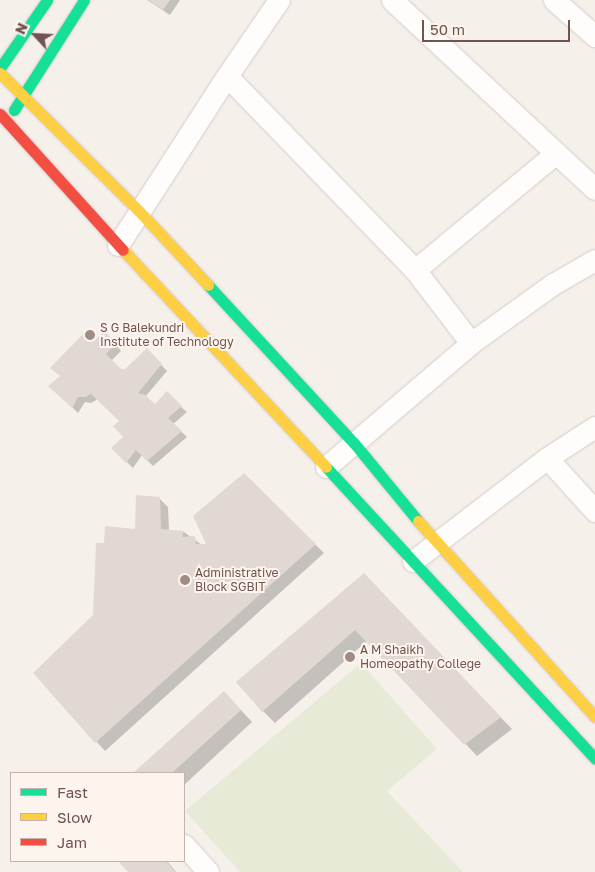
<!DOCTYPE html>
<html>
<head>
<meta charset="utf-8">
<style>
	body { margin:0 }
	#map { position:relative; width:595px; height:872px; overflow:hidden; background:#f6f0eb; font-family:"Golos Text",sans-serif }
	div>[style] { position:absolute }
	.green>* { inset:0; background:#e7ead7 }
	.shadow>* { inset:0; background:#0003 }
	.building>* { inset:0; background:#e2d8d3 }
	.roads { filter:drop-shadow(0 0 1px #d4ccc9) drop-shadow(0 0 1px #d4ccc9) }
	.street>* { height:21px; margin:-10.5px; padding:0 10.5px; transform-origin:10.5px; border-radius:10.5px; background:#fefdfc }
	.fast>* { height:11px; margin:-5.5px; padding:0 5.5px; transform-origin:5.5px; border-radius:5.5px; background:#16e098 }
	.slow>* { height:11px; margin:-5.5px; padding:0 5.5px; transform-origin:5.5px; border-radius:5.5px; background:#ffcf43 }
	.jam>* { height:11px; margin:-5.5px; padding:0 5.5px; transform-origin:5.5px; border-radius:5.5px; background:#f24e42 }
	.dots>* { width:14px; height:14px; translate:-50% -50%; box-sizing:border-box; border:2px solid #fdf4ed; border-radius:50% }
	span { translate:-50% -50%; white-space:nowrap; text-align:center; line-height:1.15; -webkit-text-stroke:4px #fdf4ed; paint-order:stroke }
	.poi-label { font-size:12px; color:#71544e }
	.left { translate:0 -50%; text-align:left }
	.legend { position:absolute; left:10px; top:772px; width:175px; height:90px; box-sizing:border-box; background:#fdf4ed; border:1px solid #c5b4ad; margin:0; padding:6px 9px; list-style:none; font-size:15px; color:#71544e }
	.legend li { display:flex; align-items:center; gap:10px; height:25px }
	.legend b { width:25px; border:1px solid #c5b4ad }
	.north { position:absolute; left:10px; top:10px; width:50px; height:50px; -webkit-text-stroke:4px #fdf4ed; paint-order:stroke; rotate:295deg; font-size:14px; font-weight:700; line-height:20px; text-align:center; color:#71544e }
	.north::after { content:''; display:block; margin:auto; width:18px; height:22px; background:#71544e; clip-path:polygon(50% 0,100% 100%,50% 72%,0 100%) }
	.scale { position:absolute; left:422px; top:20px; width:148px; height:22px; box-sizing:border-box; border:2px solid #71544e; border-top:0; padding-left:6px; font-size:15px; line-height:18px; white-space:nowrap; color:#71544e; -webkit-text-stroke:4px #fdf4ed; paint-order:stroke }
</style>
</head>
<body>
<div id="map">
	<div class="green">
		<i style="clip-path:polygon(361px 663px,437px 749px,387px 791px,463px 872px,240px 872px,185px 811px)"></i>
	</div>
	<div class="shadow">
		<i style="clip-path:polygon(147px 0,180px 0,170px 15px)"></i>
		<i style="clip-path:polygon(105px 332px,121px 351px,111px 361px,120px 370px,126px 370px,147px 350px,167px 371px,145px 397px,155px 406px,181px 407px,187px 412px,173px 424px,187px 437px,153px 466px,142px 455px,133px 468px,113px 448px,125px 437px,121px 421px,98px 399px,91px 403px,85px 402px,78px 413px,50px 386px)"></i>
		<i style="clip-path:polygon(244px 475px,324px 553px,105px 751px,35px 674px,94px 616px,105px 544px,136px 531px,159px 498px,168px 507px,169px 531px,184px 532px,202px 545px,208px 545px)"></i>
		<i style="clip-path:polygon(376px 587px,512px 729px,477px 756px,367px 641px,275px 723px,263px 711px,238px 682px)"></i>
		<i style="clip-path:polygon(224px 692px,252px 722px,184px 785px,184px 773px,135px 773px)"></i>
		<i style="clip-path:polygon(119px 861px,167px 861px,176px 872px,129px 872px)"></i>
	</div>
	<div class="building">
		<i style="clip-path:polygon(148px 0,170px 0,163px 10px)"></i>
		<i style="clip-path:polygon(105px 331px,116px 344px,106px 354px,121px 369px,125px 369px,147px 348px,162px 364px,138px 393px,145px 395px,155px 404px,167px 391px,182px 406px,168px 418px,182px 431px,147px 461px,136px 450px,126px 463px,111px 448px,123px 437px,113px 426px,119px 421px,91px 394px,85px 397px,78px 397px,72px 408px,48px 386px,60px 376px,50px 368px,85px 332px,94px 341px)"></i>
		<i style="clip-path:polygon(244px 473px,316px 544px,95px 743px,33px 673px,93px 615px,96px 543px,104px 543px,105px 526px,135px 529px,136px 495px,160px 497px,161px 529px,184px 531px,182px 537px,195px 536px,196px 544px,206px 544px,193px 516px)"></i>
		<i style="clip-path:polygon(364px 573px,501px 717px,464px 745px,355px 630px,262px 712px,236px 682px)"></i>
		<i style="clip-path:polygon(224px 691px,241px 710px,172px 773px,133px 773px)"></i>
		<i style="clip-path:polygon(118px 861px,166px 861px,175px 872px,128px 872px)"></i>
	</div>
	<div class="roads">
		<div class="street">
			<i style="left:392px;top:0;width:224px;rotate:43deg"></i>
			<i style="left:556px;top:153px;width:183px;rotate:140.3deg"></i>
			<i style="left:554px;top:0;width:55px;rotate:41.3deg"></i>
			<i style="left:227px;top:76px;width:270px;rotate:45.9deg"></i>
			<i style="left:415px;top:270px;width:92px;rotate:52.5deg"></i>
			<i style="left:556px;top:153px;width:53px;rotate:42.7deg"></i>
			<i style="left:118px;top:245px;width:201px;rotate:-57.2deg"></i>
			<i style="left:227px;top:76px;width:92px;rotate:-55.6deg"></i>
			<i style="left:547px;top:458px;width:72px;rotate:47.8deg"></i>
			<i style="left:326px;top:467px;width:191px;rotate:-40.5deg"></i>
			<i style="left:471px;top:343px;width:101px;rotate:-35.7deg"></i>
			<i style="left:553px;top:284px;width:48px;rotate:-29.7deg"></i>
			<i style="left:413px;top:561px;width:169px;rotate:-37.5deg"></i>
			<i style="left:547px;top:458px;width:57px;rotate:-32.9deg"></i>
			<i style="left:184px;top:845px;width:36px;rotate:48deg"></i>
		</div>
		<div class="fast">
			<i style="left:0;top:68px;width:83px;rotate:-55.3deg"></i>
			<i style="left:14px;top:110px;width:130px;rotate:-57.5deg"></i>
			<i style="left:208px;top:285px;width:215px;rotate:47.3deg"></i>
			<i style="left:354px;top:443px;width:101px;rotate:50.6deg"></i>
			<i style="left:326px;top:467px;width:397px;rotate:47.3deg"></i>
		</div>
		<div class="slow">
			<i style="left:0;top:73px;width:196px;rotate:44.8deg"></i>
			<i style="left:139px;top:211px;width:101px;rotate:47deg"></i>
			<i style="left:123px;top:250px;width:297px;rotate:46.9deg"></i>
			<i style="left:418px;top:521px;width:264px;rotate:47.9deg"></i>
		</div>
		<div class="jam">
			<i style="left:0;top:114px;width:183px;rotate:47.9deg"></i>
		</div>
	</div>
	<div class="dots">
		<i style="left:90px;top:335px;background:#a08b85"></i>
		<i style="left:185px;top:580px;background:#a08b85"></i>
		<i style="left:350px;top:657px;background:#a08b85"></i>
	</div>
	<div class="poi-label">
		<span class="left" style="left:100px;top:335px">S G Balekundri<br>Institute of Technology</span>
		<span class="left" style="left:195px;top:580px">Administrative<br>Block SGBIT</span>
		<span class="left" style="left:360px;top:657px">A M Shaikh<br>Homeopathy College</span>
	</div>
	<ul class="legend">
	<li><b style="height:6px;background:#16e098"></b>Fast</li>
	<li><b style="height:6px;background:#ffcf43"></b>Slow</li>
	<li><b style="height:6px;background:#f24e42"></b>Jam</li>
	</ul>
	<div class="north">N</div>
	<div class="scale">50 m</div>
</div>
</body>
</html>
